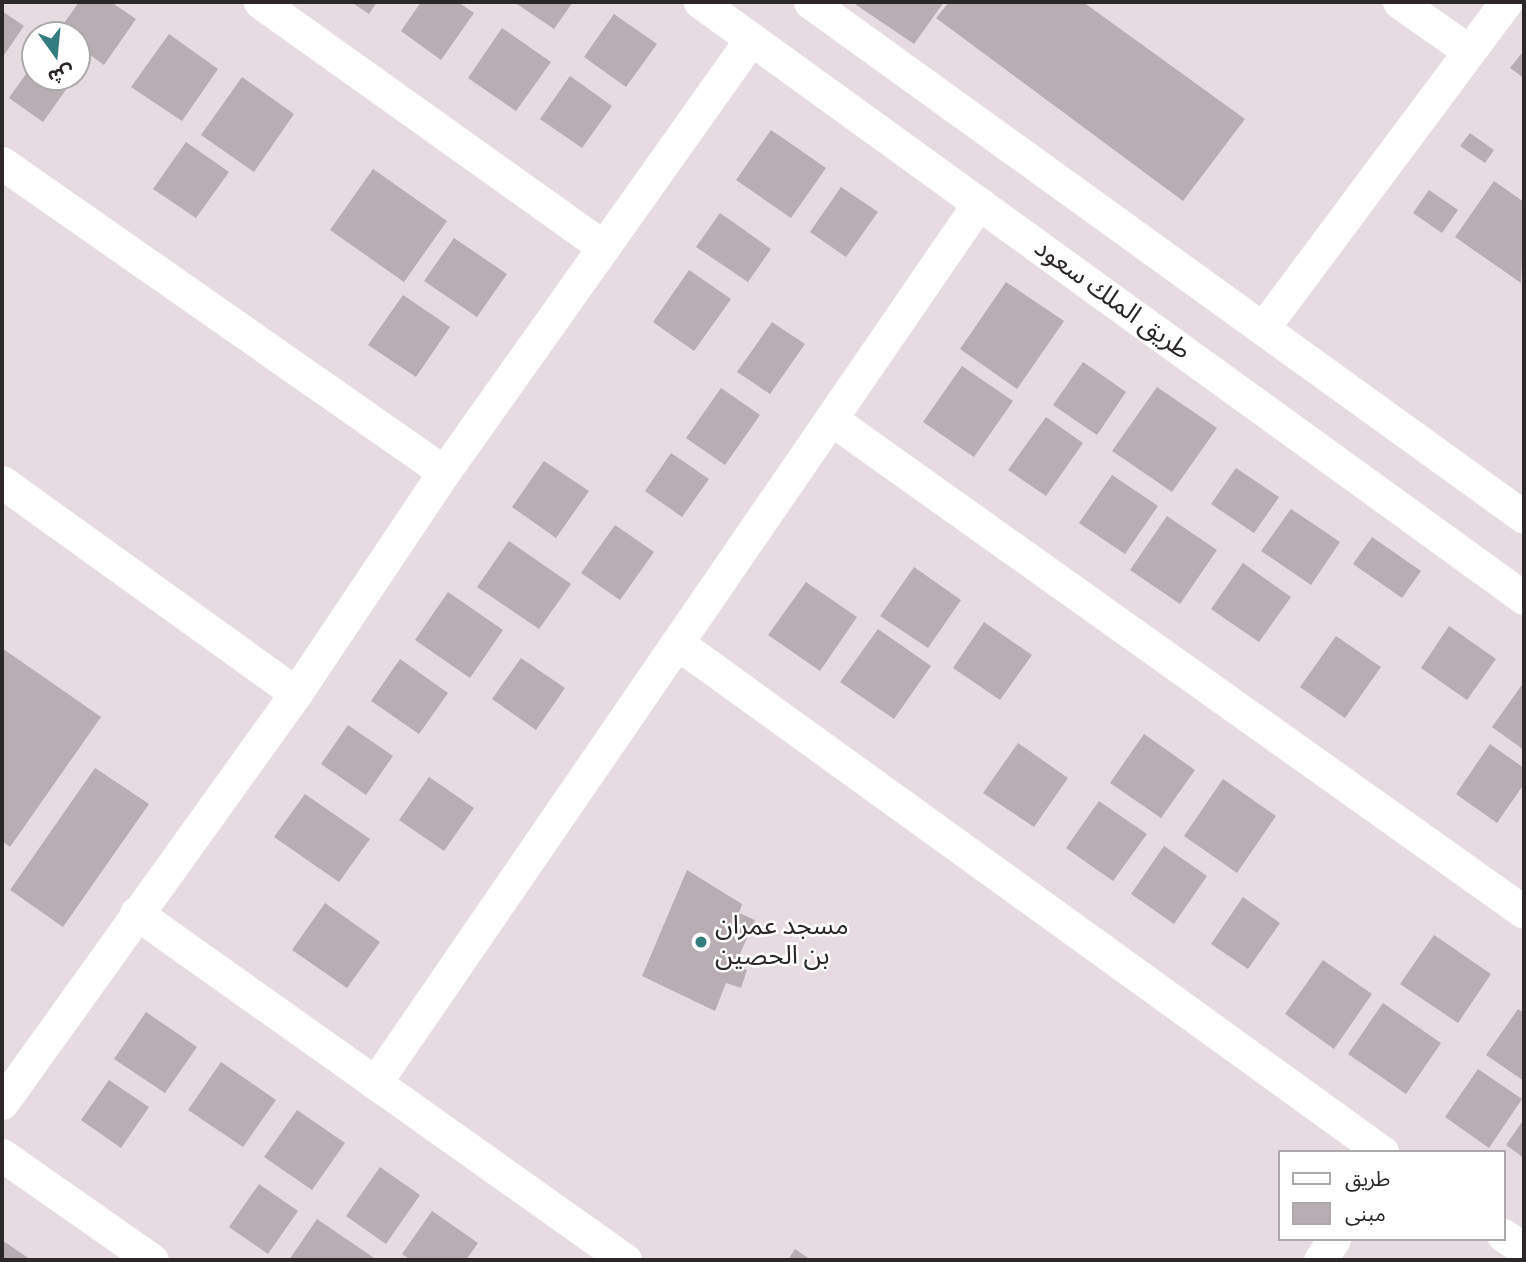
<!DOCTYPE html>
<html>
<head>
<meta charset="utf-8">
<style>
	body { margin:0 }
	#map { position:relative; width:1526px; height:1262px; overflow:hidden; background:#e6dbe1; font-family:Signika,"Noto Sans Arabic",sans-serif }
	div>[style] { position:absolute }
	.building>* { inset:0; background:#b8adb3 }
	.minor>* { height:33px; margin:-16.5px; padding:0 16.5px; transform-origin:16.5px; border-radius:16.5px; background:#fff }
	.dots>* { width:19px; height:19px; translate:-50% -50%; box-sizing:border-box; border:4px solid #fff; border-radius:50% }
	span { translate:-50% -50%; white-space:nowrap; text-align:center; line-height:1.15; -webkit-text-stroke:5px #fff; paint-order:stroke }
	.street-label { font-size:26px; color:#2c282a }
	.poi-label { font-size:26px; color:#2c282a }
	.left { translate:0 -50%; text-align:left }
	.frame { position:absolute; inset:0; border:4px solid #2c282a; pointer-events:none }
	.legend { position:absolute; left:1278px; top:1150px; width:228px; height:91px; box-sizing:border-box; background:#fff; border:2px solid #aba9aa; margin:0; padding:9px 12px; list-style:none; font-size:21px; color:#2c282a }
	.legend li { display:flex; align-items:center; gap:14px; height:35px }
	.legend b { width:35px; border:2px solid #aba9aa }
	.north { position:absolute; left:21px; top:21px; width:70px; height:70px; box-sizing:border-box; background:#fff; border:2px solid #aba9aa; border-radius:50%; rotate:165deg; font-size:19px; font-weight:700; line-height:28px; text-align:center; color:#2c282a }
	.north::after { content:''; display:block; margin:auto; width:24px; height:32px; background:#347d7e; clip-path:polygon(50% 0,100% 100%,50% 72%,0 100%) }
</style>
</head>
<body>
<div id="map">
	<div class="building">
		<i style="clip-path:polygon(79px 2px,111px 2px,136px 19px,104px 65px,77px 46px,77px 35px,57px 33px)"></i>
		<i style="clip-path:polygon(351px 2px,377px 2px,369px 14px)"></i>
		<i style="clip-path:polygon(421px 2px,458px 2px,474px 13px,441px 60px,401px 31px)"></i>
		<i style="clip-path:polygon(514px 2px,573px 2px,554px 29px)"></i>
		<i style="clip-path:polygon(852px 2px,944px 2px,914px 44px)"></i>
		<i style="clip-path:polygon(949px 2px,1083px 2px,1245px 119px,1183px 201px,936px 18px)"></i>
		<i style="clip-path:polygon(2px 11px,24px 26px,2px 58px)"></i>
		<i style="clip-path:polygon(614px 14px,657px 44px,626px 87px,584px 57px)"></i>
		<i style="clip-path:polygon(502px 28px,551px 62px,516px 111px,468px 78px)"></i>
		<i style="clip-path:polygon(169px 34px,218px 69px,182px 121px,131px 87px)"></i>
		<i style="clip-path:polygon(1521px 54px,1524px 56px,1524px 78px,1510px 68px)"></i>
		<i style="clip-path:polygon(35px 61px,35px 77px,75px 77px,43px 122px,9px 98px)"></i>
		<i style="clip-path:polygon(570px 76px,612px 106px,582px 148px,540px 119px)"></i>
		<i style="clip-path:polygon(242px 77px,294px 114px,254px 172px,201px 135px)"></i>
		<i style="clip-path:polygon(771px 130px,826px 168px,791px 218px,736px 180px)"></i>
		<i style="clip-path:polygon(1470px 133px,1494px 150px,1485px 163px,1460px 146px)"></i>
		<i style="clip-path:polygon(186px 142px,229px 172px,196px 218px,153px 189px)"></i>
		<i style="clip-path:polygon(373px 169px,447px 221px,404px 282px,330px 230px)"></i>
		<i style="clip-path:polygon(1494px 181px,1524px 202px,1521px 283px,1455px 237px)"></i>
		<i style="clip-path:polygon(841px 187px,878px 212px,846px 257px,810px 232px)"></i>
		<i style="clip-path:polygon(1429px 190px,1458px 210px,1442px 233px,1413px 213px)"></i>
		<i style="clip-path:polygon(720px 213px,771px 249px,748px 282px,696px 247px)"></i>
		<i style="clip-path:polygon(454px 238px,507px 274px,477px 317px,424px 281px)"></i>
		<i style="clip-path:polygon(689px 270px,731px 299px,694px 351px,653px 322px)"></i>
		<i style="clip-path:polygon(1006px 282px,1064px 321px,1017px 389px,960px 349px)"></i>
		<i style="clip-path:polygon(403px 295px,450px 327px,416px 377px,368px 345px)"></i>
		<i style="clip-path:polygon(772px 322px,805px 344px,770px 394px,737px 372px)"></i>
		<i style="clip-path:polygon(1083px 362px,1126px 392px,1097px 435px,1053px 405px)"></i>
		<i style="clip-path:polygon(962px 366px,1013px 401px,974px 457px,923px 422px)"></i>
		<i style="clip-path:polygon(1157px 387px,1217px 428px,1172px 492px,1112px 451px)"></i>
		<i style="clip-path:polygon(721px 388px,760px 415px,725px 465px,686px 438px)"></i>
		<i style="clip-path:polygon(1046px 417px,1083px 443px,1046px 496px,1008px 470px)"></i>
		<i style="clip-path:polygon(671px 453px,709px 479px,682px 517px,645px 491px)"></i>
		<i style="clip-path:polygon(544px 461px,589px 491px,556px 538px,512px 507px)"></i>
		<i style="clip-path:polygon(1236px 468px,1279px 497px,1254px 533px,1211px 504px)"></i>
		<i style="clip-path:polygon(1112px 475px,1158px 506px,1125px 554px,1079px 523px)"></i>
		<i style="clip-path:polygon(1291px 509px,1340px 542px,1311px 585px,1261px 551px)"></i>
		<i style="clip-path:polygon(1167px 516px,1217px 550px,1180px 604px,1130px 570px)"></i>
		<i style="clip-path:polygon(615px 525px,654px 552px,620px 600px,581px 573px)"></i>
		<i style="clip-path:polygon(1372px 537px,1421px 571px,1402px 598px,1353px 564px)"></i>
		<i style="clip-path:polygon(509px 541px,571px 584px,539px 629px,477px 587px)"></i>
		<i style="clip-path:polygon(1243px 563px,1291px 597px,1259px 642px,1211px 609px)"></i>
		<i style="clip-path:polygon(914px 567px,961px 600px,928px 648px,880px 616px)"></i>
		<i style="clip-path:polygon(806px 582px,857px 617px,820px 671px,768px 635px)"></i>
		<i style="clip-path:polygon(448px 592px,503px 630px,470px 678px,415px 640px)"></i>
		<i style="clip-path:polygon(984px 622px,1032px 655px,1000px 700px,953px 668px)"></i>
		<i style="clip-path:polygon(1449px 626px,1496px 659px,1467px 700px,1421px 668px)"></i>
		<i style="clip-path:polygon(878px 629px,931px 666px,894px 719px,840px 682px)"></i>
		<i style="clip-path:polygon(1336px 636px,1381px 667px,1345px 718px,1300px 687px)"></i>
		<i style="clip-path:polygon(2px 648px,101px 717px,10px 847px,2px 841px)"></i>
		<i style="clip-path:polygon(521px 658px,565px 688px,536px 730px,492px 699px)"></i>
		<i style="clip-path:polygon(400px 659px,448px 693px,419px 734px,371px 701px)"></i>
		<i style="clip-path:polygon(1524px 682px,1524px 750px,1492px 727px)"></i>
		<i style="clip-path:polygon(348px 725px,393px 756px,366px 795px,321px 764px)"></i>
		<i style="clip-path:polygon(1144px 734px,1195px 770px,1161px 818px,1110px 783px)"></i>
		<i style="clip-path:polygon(1018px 743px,1068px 778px,1034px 827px,983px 793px)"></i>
		<i style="clip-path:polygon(1490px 744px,1524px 768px,1524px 784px,1497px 823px,1456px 794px)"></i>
		<i style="clip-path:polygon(95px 768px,149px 804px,63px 927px,10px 890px)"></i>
		<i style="clip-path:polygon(429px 777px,474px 808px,444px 851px,399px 820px)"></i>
		<i style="clip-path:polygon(1223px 779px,1276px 816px,1237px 873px,1184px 836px)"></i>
		<i style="clip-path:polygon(305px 794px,370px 839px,339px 882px,274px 837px)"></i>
		<i style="clip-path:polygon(1099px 801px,1147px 834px,1113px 881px,1066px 848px)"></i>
		<i style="clip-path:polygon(1164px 846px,1207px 876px,1174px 924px,1131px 894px)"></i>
		<i style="clip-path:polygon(687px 870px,742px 904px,739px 913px,755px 920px,735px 965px,747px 970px,741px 988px,726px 983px,715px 1011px,642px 976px)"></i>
		<i style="clip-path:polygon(1243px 897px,1280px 923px,1248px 969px,1211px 944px)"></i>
		<i style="clip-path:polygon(325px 903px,380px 942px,347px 988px,292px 950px)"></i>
		<i style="clip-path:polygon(1434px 935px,1491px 974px,1458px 1023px,1400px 984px)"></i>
		<i style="clip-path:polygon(1323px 960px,1372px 994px,1334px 1049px,1285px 1014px)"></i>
		<i style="clip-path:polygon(1383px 1003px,1441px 1043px,1406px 1094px,1348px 1054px)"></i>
		<i style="clip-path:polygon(1518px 1009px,1524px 1013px,1524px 1081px,1486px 1055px)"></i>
		<i style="clip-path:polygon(146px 1012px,197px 1047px,165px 1093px,114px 1059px)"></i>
		<i style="clip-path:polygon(221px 1062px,276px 1100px,243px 1147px,188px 1110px)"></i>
		<i style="clip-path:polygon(1478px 1069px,1522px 1099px,1489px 1148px,1445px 1117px)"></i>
		<i style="clip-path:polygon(109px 1080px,149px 1107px,121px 1148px,81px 1120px)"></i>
		<i style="clip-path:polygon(297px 1110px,345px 1143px,312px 1190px,264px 1157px)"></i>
		<i style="clip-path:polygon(1524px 1119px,1524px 1158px,1506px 1145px)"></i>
		<i style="clip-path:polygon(380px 1167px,420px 1195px,386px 1244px,346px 1216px)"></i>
		<i style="clip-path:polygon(259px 1184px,298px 1211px,268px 1254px,229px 1227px)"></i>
		<i style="clip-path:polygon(432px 1211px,478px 1243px,466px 1260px,411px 1260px,402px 1254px)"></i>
		<i style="clip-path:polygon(317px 1219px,377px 1260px,289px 1260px)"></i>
		<i style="clip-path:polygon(2px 1240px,31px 1260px,2px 1260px)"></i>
		<i style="clip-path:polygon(795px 1249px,811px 1260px,788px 1260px)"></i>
	</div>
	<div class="minor">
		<i style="left:260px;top:2px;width:422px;rotate:35.5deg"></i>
		<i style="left:700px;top:2px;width:1017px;rotate:35.88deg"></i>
		<i style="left:810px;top:2px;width:880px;rotate:35.8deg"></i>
		<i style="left:1399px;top:2px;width:85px;rotate:35deg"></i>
		<i style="left:2px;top:163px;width:539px;rotate:34.96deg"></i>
		<i style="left:1263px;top:328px;width:407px;rotate:-53.3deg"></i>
		<i style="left:831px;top:419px;width:850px;rotate:35.43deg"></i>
		<i style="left:2px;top:482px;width:362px;rotate:35.7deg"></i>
		<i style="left:677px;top:643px;width:870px;rotate:35.83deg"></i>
		<i style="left:136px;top:913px;width:600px;rotate:35.36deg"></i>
		<i style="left:375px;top:1083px;width:1067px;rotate:-55.54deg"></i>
		<i style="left:2px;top:1103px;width:505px;rotate:-54.36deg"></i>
		<i style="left:296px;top:693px;width:266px;rotate:-56.2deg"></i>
		<i style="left:444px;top:472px;width:531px;rotate:-54.66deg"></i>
		<i style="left:2px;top:1155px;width:183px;rotate:35deg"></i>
		<i style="left:1503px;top:1235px;width:25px;rotate:34deg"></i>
		<i style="left:1320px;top:1260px;width:25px;rotate:-56deg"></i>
	</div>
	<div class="dots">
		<i style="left:701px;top:942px;background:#347d7e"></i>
	</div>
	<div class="street-label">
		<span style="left:1112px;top:300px;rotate:36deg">طريق الملك سعود</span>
	</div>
	<div class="poi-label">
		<span class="left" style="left:715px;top:942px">مسجد عمران<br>بن الحصين</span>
	</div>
	<div class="frame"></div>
	<ul class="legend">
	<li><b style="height:9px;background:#fff"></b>طريق</li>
	<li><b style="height:19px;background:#b8adb3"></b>مبنى</li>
	</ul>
	<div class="north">ش</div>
</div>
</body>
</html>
